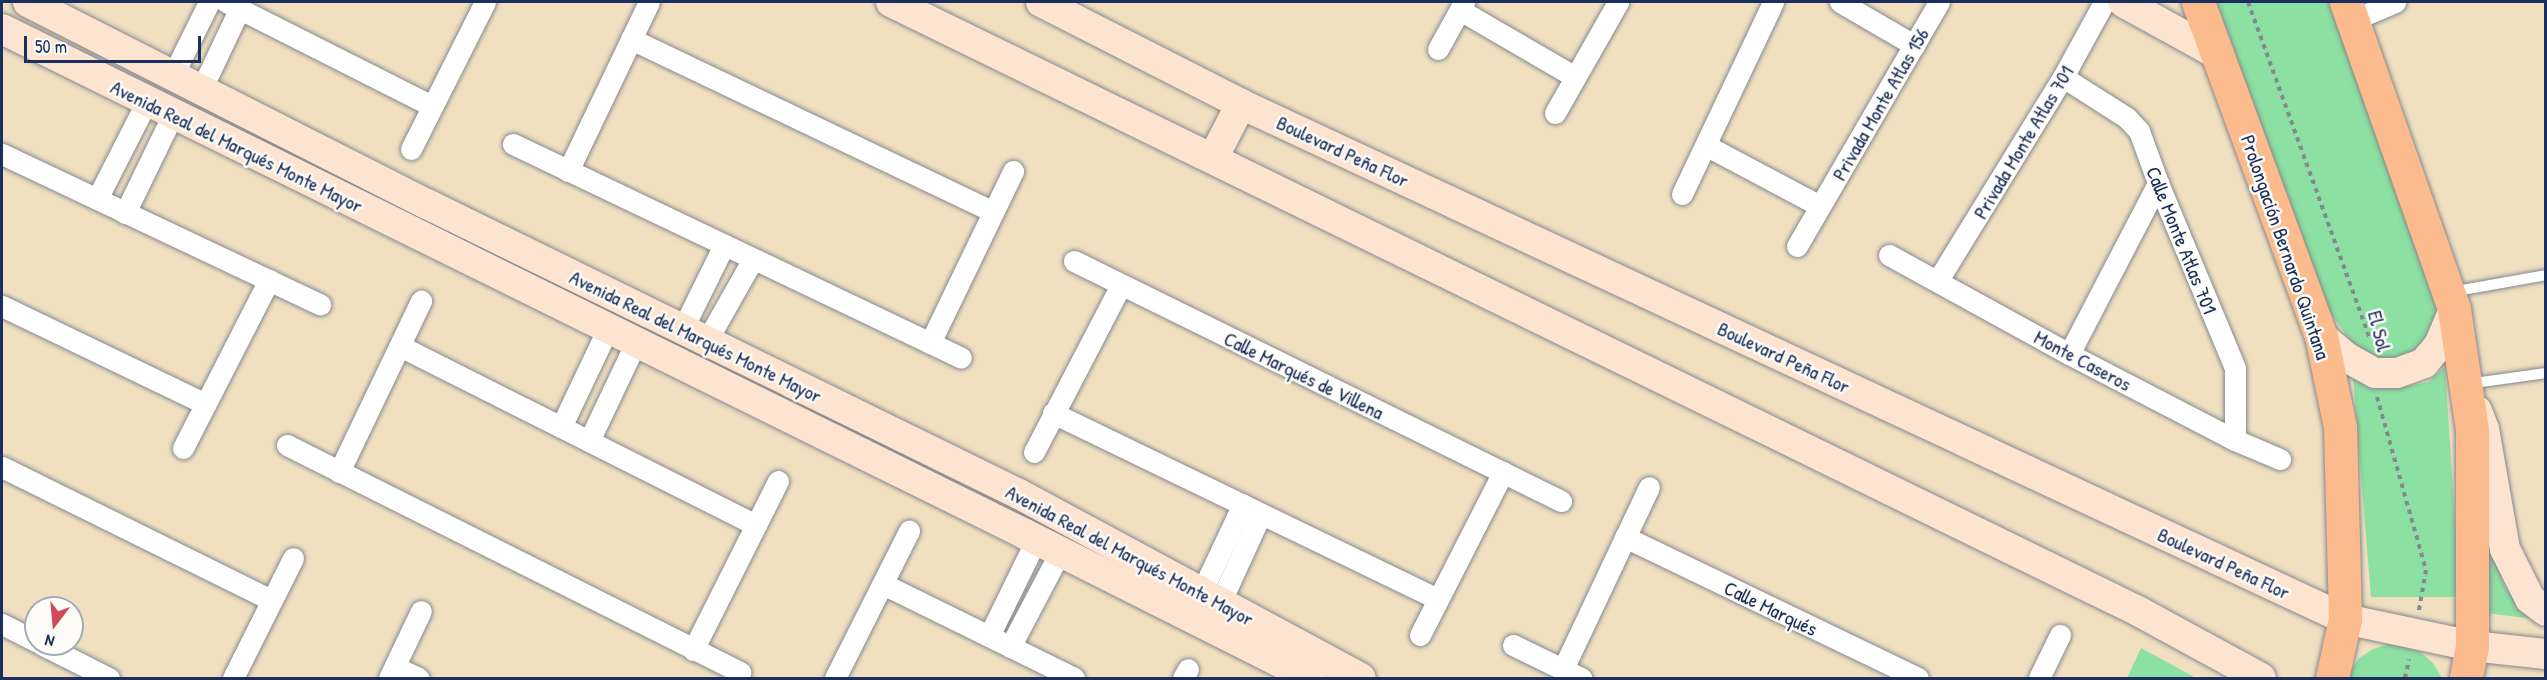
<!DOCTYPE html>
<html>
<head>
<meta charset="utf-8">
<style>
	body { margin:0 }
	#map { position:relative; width:2547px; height:680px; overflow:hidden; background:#f0e0c0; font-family:"Patrick Hand",sans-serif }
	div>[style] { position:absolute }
	.green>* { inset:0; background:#8ce0a1 }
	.path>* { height:4px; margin-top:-2px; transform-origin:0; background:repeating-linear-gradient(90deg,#86888f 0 4.5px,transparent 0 9px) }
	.roads { filter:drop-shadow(0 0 2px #86888f) drop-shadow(0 0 2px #86888f) }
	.lane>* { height:10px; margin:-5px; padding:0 5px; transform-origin:5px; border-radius:5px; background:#fff }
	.street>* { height:21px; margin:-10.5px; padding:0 10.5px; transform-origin:10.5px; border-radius:10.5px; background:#fff }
	.secondary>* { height:30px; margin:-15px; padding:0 15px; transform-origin:15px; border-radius:15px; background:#fde4d1 }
	.primary>* { height:33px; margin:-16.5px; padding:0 16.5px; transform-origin:16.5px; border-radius:16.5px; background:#fbbb8c }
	span { translate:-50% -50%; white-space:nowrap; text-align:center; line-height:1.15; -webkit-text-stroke:5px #fdfcf7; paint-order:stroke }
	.street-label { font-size:20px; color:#1b2f5e }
	.frame { position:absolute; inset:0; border:3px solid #1b2f5e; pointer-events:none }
	.north { position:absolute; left:24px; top:596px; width:60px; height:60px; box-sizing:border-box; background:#fdfcf7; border:2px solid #a3aaba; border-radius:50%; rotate:196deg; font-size:16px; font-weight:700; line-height:24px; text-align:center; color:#1b2f5e }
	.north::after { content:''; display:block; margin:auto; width:21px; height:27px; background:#d1495b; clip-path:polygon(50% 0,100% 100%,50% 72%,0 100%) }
	.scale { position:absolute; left:24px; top:36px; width:177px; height:27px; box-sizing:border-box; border:3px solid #1b2f5e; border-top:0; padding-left:8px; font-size:18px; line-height:21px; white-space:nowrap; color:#1b2f5e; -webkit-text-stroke:4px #fdfcf7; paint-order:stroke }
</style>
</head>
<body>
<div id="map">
	<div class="green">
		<i style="clip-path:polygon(2214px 2px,2332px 2px,2438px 298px,2437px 318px,2416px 353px,2401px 359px,2377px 358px,2357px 350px,2329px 311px)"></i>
		<i style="clip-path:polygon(2445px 367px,2460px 597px,2371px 597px,2353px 377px,2388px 387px,2408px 386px,2428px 382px)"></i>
		<i style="clip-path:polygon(2483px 511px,2496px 562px,2505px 587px,2520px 607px,2534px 619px,2486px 613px)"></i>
		<i style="clip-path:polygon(2389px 644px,2405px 646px,2420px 652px,2433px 663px,2442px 678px,2346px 678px,2359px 658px,2373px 649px)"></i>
		<i style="clip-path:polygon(2141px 648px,2196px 678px,2127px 678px)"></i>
	</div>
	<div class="path">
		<i style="left:2248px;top:2px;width:358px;rotate:70.1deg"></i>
		<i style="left:2377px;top:397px;width:180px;rotate:74.2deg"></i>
		<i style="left:2426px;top:570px;width:41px;rotate:99.9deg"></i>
		<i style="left:2405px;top:678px;width:19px;rotate:-78deg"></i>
	</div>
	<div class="roads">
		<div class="lane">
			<i style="left:2451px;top:292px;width:97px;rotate:-10.1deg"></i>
			<i style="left:2467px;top:384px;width:80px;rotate:-7.9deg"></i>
		</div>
		<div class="street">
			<i style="left:226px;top:2px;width:231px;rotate:26.8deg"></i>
			<i style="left:1840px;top:2px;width:86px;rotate:30.2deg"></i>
			<i style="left:1460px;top:10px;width:133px;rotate:30.2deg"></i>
			<i style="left:2353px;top:20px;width:46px;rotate:-23.2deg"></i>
			<i style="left:631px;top:39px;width:401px;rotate:25.5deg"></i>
			<i style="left:1438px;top:49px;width:54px;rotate:-61deg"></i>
			<i style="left:173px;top:75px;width:81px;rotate:-63.7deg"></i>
			<i style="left:2063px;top:77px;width:76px;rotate:32.6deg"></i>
			<i style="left:2127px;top:118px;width:18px;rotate:47deg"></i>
			<i style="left:2139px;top:131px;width:55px;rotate:69.9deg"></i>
			<i style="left:2158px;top:183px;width:200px;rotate:67.4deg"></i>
			<i style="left:2235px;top:368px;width:72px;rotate:90deg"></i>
			<i style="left:201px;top:90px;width:91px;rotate:-64.6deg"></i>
			<i style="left:1555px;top:113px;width:128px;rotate:-60.4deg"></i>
			<i style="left:513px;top:144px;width:496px;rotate:25.5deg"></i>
			<i style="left:1707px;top:146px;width:128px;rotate:28deg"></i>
			<i style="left:411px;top:149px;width:165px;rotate:-63.3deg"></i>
			<i style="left:2px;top:154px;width:352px;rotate:25.3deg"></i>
			<i style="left:568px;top:171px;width:187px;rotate:-64.4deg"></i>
			<i style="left:1682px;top:194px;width:212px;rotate:-64.6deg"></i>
			<i style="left:97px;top:199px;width:110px;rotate:-63deg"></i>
			<i style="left:125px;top:213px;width:110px;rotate:-64.1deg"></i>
			<i style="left:1797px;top:246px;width:282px;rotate:-59.8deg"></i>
			<i style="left:1889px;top:255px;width:205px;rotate:28.8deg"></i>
			<i style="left:2069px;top:354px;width:187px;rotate:27.4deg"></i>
			<i style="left:2235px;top:440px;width:49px;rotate:22.9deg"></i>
			<i style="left:1074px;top:261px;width:543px;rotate:26.23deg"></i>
			<i style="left:1938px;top:280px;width:238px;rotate:-58.4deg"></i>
			<i style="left:2063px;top:77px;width:85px;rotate:-61.3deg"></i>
			<i style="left:2px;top:306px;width:226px;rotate:25.7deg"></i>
			<i style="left:682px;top:330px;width:95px;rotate:-63.7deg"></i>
			<i style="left:706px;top:342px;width:95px;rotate:-60.5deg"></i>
			<i style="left:930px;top:343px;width:191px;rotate:-64.2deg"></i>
			<i style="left:400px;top:346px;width:398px;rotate:26.7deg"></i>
			<i style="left:2069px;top:354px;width:193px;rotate:-62.5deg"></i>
			<i style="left:1053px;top:413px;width:427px;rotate:25.8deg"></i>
			<i style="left:561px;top:427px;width:110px;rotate:-64.6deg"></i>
			<i style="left:589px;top:441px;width:110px;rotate:-64.6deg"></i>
			<i style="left:287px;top:445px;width:507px;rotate:26.62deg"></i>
			<i style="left:183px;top:448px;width:189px;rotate:-62.9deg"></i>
			<i style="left:1034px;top:452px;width:188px;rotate:-62.5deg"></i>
			<i style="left:2px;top:467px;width:300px;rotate:26.3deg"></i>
			<i style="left:339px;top:472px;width:190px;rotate:-64.4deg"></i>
			<i style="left:1625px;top:537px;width:325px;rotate:25.7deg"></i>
			<i style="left:883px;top:584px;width:213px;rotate:26.2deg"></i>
			<i style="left:1201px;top:593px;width:98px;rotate:-64.7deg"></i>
			<i style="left:1220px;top:603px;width:98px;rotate:-65.3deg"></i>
			<i style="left:2px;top:624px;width:38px;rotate:27deg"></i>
			<i style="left:1420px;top:635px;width:183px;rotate:-63deg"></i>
			<i style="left:989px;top:636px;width:107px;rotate:-63.9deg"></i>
			<i style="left:41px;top:644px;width:76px;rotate:26.6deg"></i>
			<i style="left:1513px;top:645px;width:76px;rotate:25.9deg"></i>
			<i style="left:1010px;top:647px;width:107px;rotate:-62.2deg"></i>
			<i style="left:693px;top:650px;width:189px;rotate:-63.3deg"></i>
			<i style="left:395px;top:667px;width:26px;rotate:25deg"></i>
			<i style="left:1563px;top:669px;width:201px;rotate:-64.7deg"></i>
			<i style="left:233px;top:678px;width:134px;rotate:-63.4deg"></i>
			<i style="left:389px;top:678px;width:74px;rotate:-64.5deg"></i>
			<i style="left:835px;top:678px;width:165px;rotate:-63.3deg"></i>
			<i style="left:1183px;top:678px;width:10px;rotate:-61deg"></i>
			<i style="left:2039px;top:678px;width:48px;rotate:-64deg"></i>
		</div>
		<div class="secondary">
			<i style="left:28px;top:2px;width:447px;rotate:26.9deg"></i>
			<i style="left:427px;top:204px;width:659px;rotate:26.1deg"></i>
			<i style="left:1019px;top:494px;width:388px;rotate:28.3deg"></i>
			<i style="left:891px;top:2px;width:1388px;rotate:26.03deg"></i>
			<i style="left:2138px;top:611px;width:140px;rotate:28.6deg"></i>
			<i style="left:1041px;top:2px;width:225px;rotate:27deg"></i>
			<i style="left:1241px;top:104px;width:1218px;rotate:25.01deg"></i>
			<i style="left:2345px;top:619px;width:130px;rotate:12deg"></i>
			<i style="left:2472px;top:646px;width:74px;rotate:6.2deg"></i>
			<i style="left:2123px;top:2px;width:110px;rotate:28.9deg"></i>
			<i style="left:2px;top:29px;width:1141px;rotate:26.27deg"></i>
			<i style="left:1025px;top:534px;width:320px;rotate:26.7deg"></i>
			<i style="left:1213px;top:158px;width:61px;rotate:-62.6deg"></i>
			<i style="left:2321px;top:336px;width:33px;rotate:40deg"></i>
			<i style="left:2346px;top:357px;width:33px;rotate:29deg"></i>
			<i style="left:2375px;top:373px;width:22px"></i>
			<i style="left:2397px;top:373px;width:29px;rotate:-20deg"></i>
			<i style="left:2424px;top:363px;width:23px;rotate:-50deg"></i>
			<i style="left:2439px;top:345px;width:39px;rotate:-67deg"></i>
			<i style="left:2477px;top:411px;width:19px;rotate:69deg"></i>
			<i style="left:2484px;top:429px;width:122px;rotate:80.1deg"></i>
			<i style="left:2505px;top:549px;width:56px;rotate:63.4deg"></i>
			<i style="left:2530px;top:599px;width:20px;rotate:37deg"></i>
		</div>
		<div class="primary">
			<i style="left:2198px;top:2px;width:356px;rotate:69.8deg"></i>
			<i style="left:2321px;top:336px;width:93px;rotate:78.2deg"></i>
			<i style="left:2340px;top:427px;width:192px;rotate:88.5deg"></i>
			<i style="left:2345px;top:619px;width:60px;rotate:102.4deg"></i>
			<i style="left:2346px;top:2px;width:325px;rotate:70.6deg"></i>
			<i style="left:2454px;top:309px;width:122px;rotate:81.5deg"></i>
			<i style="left:2472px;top:430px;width:216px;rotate:90deg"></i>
			<i style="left:2472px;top:646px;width:33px;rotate:101deg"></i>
		</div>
	</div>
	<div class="street-label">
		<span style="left:1880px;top:104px;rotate:-60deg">Privada Monte Atlas 156</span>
		<span style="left:2023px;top:142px;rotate:-59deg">Privada Monte Atlas 701</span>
		<span style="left:237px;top:146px;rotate:26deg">Avenida Real del Marqués Monte Mayor</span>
		<span style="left:1343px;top:151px;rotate:25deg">Boulevard Peña Flor</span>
		<span style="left:2182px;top:240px;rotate:68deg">Calle Monte Atlas 701</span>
		<span style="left:2286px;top:247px;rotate:71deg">Prolongación Bernardo Quintana</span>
		<span style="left:2380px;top:331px;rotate:76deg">El Sol</span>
		<span style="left:696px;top:336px;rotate:26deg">Avenida Real del Marqués Monte Mayor</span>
		<span style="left:1784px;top:357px;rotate:25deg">Boulevard Peña Flor</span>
		<span style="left:2083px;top:360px;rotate:28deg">Monte Caseros</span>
		<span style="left:1304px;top:375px;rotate:26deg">Calle Marqués de Villena</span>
		<span style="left:1130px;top:555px;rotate:28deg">Avenida Real del Marqués Monte Mayor</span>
		<span style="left:2224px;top:563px;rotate:25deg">Boulevard Peña Flor</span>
		<span style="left:1771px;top:608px;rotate:26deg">Calle Marqués</span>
	</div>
	<div class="frame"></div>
	<div class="north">N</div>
	<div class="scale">50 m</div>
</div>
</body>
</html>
